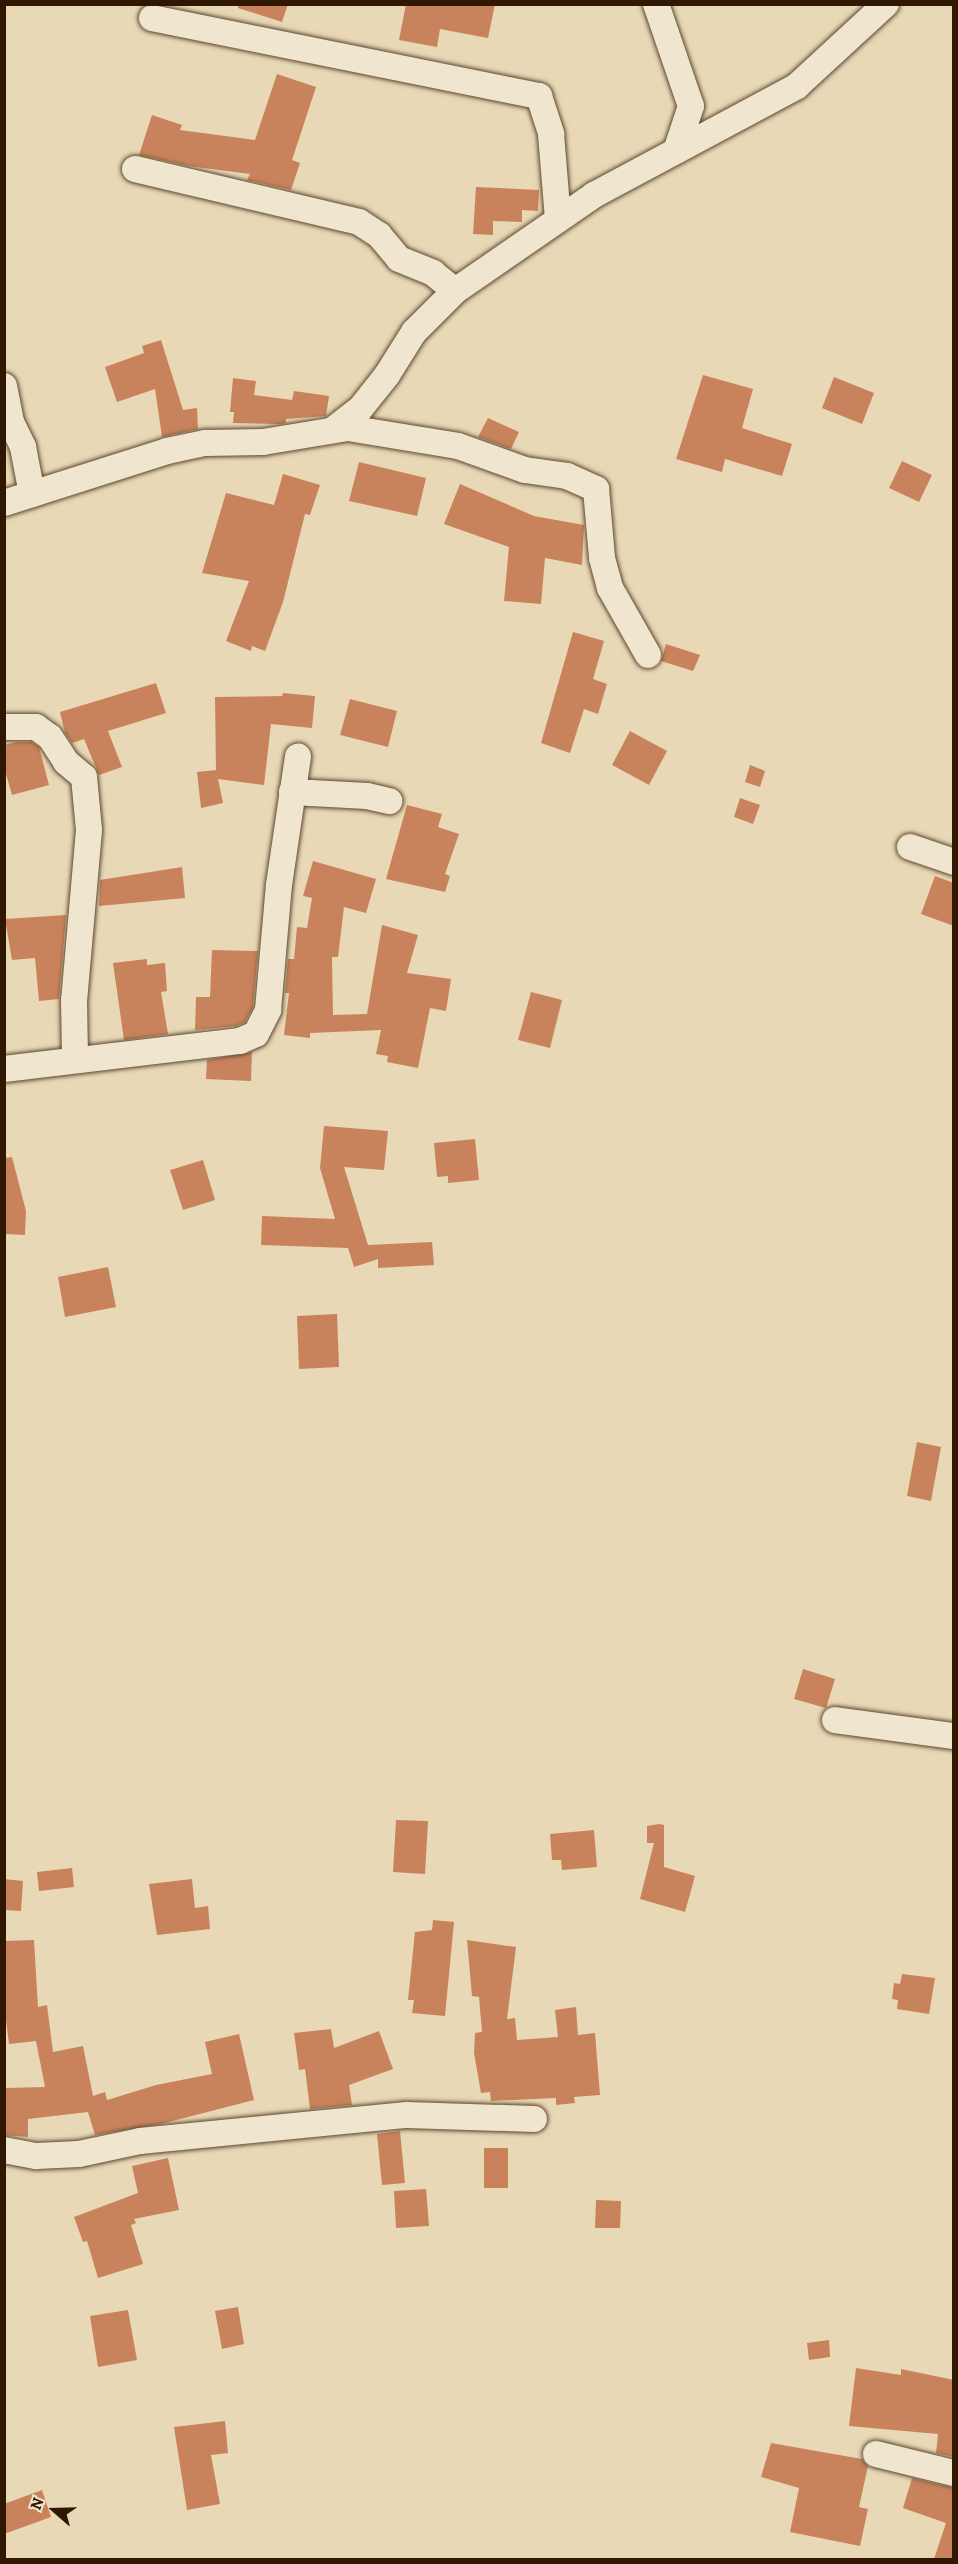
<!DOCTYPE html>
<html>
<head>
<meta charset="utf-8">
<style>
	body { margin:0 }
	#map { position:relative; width:958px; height:2564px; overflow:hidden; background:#e8d8b6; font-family:Alegreya,serif }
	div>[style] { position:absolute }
	.building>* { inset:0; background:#c9835c }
	.roads { filter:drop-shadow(0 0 2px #5d472e) drop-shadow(0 0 2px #5d472e) }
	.minor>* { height:26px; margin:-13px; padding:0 13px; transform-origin:13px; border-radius:13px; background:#f0e6d0 }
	span { translate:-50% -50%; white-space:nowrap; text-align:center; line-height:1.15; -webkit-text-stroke:4.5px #f0e6d0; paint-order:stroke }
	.frame { position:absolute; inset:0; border:6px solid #2f1701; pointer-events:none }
	.north { position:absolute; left:24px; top:2480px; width:60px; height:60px; -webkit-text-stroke:4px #f0e6d0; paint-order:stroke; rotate:290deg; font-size:16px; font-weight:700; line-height:24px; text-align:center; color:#2f1701 }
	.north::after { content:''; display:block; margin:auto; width:21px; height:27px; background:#2f1701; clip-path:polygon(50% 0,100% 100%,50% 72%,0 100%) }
</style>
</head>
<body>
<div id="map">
	<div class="building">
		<i style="clip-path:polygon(238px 4px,288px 4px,282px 22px,238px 8px)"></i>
		<i style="clip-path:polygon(406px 4px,495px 4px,488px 38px,440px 29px,437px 47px,399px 40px)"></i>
		<i style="clip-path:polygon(277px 74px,316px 87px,292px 160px,300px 163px,291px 190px,247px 180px,250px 174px,189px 166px,139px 155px,152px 115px,182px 125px,180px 130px,255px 140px)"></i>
		<i style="clip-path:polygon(476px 187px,539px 190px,538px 211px,522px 210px,522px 222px,493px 221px,493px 235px,473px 234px)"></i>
		<i style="clip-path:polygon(161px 340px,183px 410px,197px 408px,198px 429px,162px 437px,155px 389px,117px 402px,105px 367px,144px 353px,142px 346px)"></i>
		<i style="clip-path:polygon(703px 375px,753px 389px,742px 428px,792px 444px,782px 476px,725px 459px,722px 472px,676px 459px)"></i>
		<i style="clip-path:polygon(834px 377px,874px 393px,862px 424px,822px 408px)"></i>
		<i style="clip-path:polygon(233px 378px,256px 381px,254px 395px,292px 400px,294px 391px,329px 396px,326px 416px,286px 419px,286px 423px,279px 424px,233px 423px,234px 412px,230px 412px)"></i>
		<i style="clip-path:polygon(488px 418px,519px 432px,511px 449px,478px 437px)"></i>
		<i style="clip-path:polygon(902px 461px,932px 475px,919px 502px,889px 488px)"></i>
		<i style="clip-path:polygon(359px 462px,426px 478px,417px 516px,349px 501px)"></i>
		<i style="clip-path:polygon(283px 474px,320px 485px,310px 515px,305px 514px,283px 602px,265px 651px,252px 646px,251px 651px,226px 641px,249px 581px,202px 573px,226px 493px,274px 505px)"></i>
		<i style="clip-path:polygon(460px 484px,534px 516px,584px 525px,582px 565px,545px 558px,541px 604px,504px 601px,509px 547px,444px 524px)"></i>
		<i style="clip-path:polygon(573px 632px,604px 641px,593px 679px,607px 684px,598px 714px,584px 709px,570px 753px,541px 743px)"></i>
		<i style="clip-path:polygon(666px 644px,700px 655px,693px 671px,661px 661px)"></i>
		<i style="clip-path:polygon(156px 683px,166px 713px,108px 731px,122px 767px,99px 775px,84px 739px,72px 743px,65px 733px,60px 712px)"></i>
		<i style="clip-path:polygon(283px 693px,315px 696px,312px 728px,271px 724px,264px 785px,218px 779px,223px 803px,201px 808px,197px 772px,216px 770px,215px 697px,282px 696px)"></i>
		<i style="clip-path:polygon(350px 699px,397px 711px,388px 747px,340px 735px)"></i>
		<i style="clip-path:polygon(630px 731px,667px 751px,649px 785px,612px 765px)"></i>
		<i style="clip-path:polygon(17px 742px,31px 742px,39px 747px,49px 785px,12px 795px,4px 767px,4px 745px)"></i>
		<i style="clip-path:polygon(750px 765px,765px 771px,760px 787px,745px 782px)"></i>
		<i style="clip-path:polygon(740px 798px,760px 805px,753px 824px,734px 817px)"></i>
		<i style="clip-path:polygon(407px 805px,442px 814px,438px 827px,459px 834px,445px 874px,450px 876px,445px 892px,386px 879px)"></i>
		<i style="clip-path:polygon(313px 861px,376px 879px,366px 913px,344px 907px,338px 957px,332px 957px,333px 1015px,367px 1014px,382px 925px,418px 935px,407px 973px,451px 979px,446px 1011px,430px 1008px,418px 1068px,387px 1062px,388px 1056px,376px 1054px,381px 1030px,310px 1033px,310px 1038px,284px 1035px,289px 993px,285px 993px,288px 959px,294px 959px,297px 927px,307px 928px,312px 898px,303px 896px)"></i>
		<i style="clip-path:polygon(182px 867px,185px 898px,99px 906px,100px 880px)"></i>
		<i style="clip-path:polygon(935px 876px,954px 883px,954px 926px,921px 914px)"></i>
		<i style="clip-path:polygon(66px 915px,59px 999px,39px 1001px,35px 958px,12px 960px,5px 919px)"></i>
		<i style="clip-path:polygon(212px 950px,258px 951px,253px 1007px,245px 1022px,236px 1026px,195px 1030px,196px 997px,210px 997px)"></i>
		<i style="clip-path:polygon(147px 959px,147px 965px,165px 963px,167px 991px,161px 992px,168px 1034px,124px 1040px,113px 963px)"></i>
		<i style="clip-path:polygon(531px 992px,562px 1000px,550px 1048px,518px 1040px)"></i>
		<i style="clip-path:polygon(252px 1052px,251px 1081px,206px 1079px,207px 1060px)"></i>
		<i style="clip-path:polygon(324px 1126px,388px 1131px,384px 1170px,344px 1167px,368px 1245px,432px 1242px,434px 1265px,378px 1268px,378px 1259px,354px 1267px,348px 1248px,261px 1245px,262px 1216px,335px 1219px,320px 1168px)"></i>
		<i style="clip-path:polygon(475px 1139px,479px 1180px,448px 1183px,448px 1176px,437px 1177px,434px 1143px)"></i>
		<i style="clip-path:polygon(12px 1157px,26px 1211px,25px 1235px,4px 1234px,4px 1158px)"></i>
		<i style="clip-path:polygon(203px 1160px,215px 1200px,183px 1210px,170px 1170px)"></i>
		<i style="clip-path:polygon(108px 1267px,116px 1307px,65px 1317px,58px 1277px)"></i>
		<i style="clip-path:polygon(337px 1314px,339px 1367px,299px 1369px,297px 1316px)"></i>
		<i style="clip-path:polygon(917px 1442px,941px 1447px,931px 1501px,907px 1496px)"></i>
		<i style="clip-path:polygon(803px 1669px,835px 1679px,826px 1708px,794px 1699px)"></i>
		<i style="clip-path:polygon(396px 1820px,428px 1821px,425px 1874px,393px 1872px)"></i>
		<i style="clip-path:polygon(659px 1824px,664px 1825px,664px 1867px,695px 1876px,685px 1912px,640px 1899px,654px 1843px,647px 1843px,647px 1826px)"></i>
		<i style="clip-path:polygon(594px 1830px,597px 1867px,562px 1870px,561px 1860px,552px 1860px,550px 1834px)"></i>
		<i style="clip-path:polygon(72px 1868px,74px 1887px,39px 1891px,37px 1872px)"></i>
		<i style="clip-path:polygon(4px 1879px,23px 1881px,21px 1911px,4px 1910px)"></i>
		<i style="clip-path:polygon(192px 1879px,195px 1908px,208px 1906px,210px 1929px,157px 1935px,149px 1884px)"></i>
		<i style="clip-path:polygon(433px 1920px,454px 1922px,445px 2016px,412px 2013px,414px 2000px,408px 2000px,415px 1932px,432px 1930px)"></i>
		<i style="clip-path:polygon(34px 1940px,38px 2007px,47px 2005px,53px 2052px,83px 2046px,93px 2096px,105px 2092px,107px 2100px,156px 2085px,212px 2074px,205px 2042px,239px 2034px,254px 2100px,161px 2124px,95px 2135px,88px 2112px,28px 2119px,28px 2137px,4px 2135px,4px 2088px,45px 2087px,36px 2041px,9px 2044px,4px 2005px,4px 1941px)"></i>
		<i style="clip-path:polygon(467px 1940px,516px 1947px,507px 2019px,515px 2018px,517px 2040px,558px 2037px,555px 2010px,576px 2007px,578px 2035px,595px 2033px,600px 2095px,574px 2097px,575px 2103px,556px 2105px,556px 2098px,491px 2101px,490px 2092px,481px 2093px,474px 2053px,475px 2033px,482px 2032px,479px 1997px,472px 1996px)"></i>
		<i style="clip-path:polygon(902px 1974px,935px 1978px,929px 2014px,897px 2009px,898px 2000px,892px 1999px,894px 1983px,900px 1984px)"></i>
		<i style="clip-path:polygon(331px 2029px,334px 2048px,379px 2031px,393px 2069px,349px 2085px,352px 2105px,310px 2109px,305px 2069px,299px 2070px,294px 2033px)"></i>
		<i style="clip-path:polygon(400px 2131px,405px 2183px,382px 2185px,377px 2134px)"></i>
		<i style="clip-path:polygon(484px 2148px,508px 2148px,508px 2188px,484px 2188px)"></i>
		<i style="clip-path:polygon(168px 2158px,179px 2210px,134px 2219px,136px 2223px,131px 2225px,143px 2264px,98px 2278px,87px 2241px,83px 2242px,74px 2217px,138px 2193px,132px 2166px)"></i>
		<i style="clip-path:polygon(426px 2189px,429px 2226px,396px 2228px,394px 2191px)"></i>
		<i style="clip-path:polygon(596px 2200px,621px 2201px,620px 2228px,595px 2228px)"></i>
		<i style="clip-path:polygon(238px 2307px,244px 2344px,222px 2349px,215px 2311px)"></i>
		<i style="clip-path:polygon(128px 2310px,137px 2360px,98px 2367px,90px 2316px)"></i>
		<i style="clip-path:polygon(829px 2340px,830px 2357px,809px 2360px,807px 2343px)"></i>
		<i style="clip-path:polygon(856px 2368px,901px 2375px,901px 2369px,954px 2380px,954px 2457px,936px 2453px,938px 2434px,849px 2426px)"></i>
		<i style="clip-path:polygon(225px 2421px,228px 2453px,211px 2455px,220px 2504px,187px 2510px,174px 2427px)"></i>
		<i style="clip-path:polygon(771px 2443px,862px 2459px,868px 2466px,859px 2507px,868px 2509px,860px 2546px,790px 2532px,799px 2488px,761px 2477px)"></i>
		<i style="clip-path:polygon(912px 2478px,954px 2488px,954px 2559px,934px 2559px,946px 2523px,903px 2508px)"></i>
		<i style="clip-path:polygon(42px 2490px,51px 2517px,4px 2534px,4px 2504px)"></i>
	</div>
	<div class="roads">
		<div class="minor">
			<i style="left:656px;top:4px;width:108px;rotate:71.1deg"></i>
			<i style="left:691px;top:106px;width:47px;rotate:108.4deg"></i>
			<i style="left:152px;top:18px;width:395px;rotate:11.4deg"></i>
			<i style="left:539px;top:96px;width:40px;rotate:72deg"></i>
			<i style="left:551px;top:134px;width:86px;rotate:85.3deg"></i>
			<i style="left:135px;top:169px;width:230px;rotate:13.3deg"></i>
			<i style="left:359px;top:222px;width:24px;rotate:33deg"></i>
			<i style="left:379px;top:235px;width:31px;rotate:50deg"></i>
			<i style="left:399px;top:259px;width:37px;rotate:22deg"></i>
			<i style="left:433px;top:273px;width:28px;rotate:39deg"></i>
			<i style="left:4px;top:386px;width:37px;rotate:79deg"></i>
			<i style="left:11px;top:422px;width:28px;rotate:64deg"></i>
			<i style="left:23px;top:447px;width:48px;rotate:79.2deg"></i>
			<i style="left:334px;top:429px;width:33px;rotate:-38deg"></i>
			<i style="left:360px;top:409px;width:43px;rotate:-51.5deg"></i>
			<i style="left:387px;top:375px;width:51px;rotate:-57.9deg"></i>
			<i style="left:414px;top:332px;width:58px;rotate:-45deg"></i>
			<i style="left:455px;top:291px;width:169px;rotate:-34.6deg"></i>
			<i style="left:594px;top:195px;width:230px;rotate:-28.2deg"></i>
			<i style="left:797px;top:86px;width:121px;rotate:-42.7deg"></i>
			<i style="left:4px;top:503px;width:171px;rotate:-17.7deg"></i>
			<i style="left:167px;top:451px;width:39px;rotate:-12deg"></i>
			<i style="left:205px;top:443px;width:58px;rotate:-1deg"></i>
			<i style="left:263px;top:442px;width:86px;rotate:-9.4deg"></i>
			<i style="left:348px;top:428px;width:111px;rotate:9.3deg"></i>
			<i style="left:458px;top:446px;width:71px;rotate:19.7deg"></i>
			<i style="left:525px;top:470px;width:42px;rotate:8.1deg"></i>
			<i style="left:567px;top:476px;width:32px;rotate:24deg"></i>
			<i style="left:596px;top:489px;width:69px;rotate:85deg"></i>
			<i style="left:602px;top:558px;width:31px;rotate:75deg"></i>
			<i style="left:610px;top:588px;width:77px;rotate:60.4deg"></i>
			<i style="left:4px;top:727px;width:32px"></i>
			<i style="left:36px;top:727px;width:17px;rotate:36deg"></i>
			<i style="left:50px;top:737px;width:30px;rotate:57deg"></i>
			<i style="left:66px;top:762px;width:23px;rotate:40deg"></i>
			<i style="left:84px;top:777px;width:53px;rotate:84.6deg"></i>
			<i style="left:89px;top:830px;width:171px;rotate:95deg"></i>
			<i style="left:74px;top:1000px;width:59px;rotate:89deg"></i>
			<i style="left:292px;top:792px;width:75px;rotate:3.1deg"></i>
			<i style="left:367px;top:796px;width:23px;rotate:13deg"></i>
			<i style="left:910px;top:847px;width:46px;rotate:18.8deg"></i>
			<i style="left:4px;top:1069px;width:238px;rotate:-6.8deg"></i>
			<i style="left:240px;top:1041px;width:17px;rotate:-24deg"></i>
			<i style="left:256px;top:1034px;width:27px;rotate:-63deg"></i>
			<i style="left:268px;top:1010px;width:125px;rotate:-85deg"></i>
			<i style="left:279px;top:885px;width:130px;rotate:-81.6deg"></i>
			<i style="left:835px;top:1720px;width:120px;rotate:7.7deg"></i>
			<i style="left:4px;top:2150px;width:33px;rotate:11deg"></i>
			<i style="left:36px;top:2156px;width:43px;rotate:-2.7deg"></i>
			<i style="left:79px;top:2154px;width:62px;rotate:-12deg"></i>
			<i style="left:140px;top:2141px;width:268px;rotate:-5.6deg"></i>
			<i style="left:407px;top:2115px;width:127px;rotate:1.8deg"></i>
			<i style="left:876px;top:2454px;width:80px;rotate:13.7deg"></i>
		</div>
	</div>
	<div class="frame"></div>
	<div class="north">N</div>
</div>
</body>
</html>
